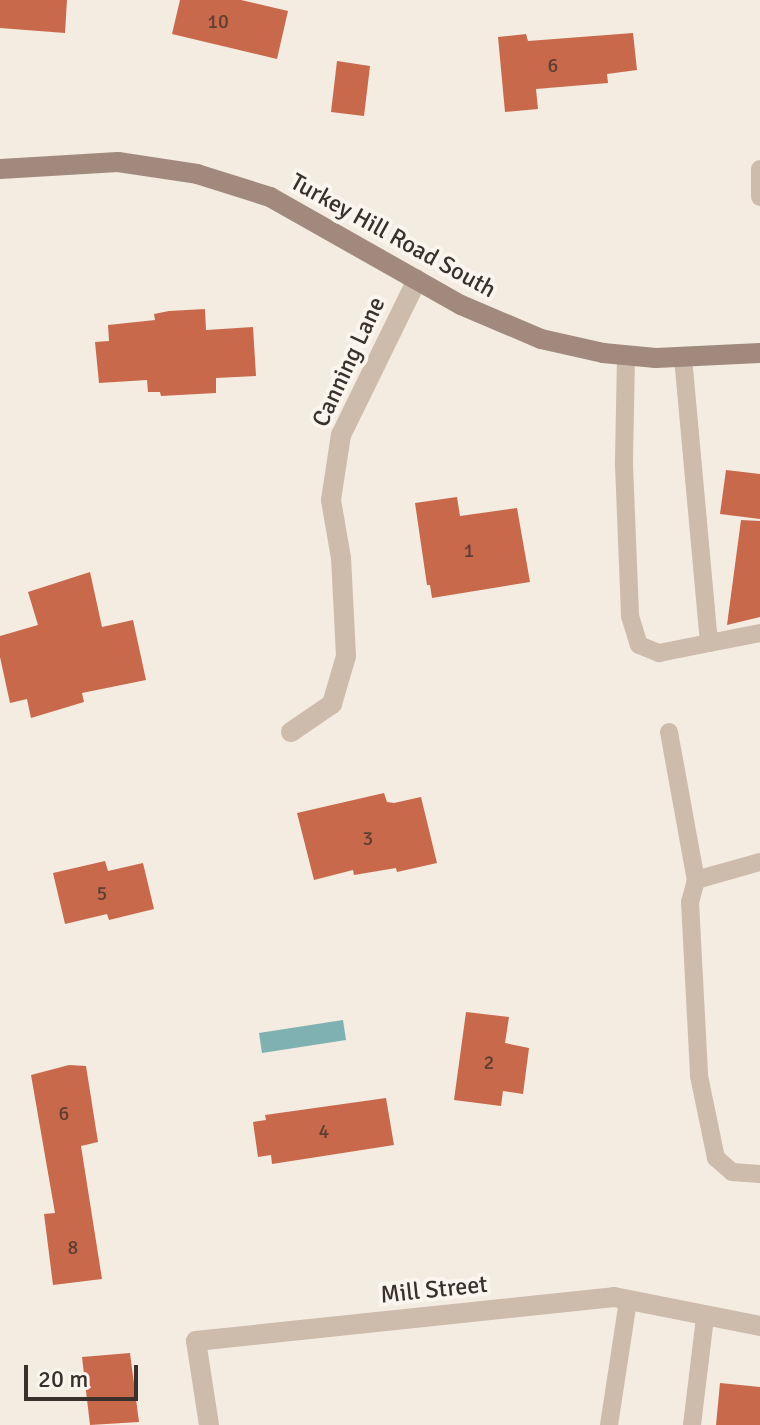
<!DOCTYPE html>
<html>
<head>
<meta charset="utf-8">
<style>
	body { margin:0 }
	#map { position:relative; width:760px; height:1425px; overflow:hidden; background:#f4ebe1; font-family:Signika,sans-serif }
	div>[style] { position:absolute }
	.water>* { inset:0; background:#7fb0b2 }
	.building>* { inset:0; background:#c8694b }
	.lane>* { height:18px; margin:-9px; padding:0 9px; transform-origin:9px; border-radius:9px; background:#cdbbac }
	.street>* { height:20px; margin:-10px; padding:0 10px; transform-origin:10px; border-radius:10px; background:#cdbbac }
	.secondary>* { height:20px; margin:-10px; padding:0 10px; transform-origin:10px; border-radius:10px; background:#a18a7d }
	span { translate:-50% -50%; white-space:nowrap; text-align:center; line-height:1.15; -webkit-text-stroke:8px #fbf5ee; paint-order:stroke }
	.number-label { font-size:20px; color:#5e3e33 }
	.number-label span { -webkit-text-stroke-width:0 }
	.street-label { font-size:24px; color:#3b302b }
	.scale { position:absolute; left:24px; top:1365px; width:114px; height:36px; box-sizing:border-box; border:4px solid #3b302b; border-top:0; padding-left:10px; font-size:24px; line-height:28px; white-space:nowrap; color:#3b302b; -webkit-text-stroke:6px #fbf5ee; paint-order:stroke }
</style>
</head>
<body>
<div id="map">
	<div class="water">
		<i style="clip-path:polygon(343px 1020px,346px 1040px,262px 1053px,259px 1033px)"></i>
	</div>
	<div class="building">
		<i style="clip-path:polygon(0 0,67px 0,65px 33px,0 28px)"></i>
		<i style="clip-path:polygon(180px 0,241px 0,288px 11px,277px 59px,172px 34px)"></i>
		<i style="clip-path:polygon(633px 33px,637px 70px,607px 74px,608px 83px,536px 89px,538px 109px,505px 112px,498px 37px,526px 34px,528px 41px)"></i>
		<i style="clip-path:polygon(337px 61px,370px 66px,364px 116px,331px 112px)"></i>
		<i style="clip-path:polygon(205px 309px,206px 330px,253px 327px,256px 376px,216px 378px,216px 393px,161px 396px,160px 392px,148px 392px,147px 380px,99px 383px,95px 342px,109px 341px,108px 325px,155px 320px,154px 314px,169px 311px)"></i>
		<i style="clip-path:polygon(726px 470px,760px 474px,760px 519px,720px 514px)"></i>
		<i style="clip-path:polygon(457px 497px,460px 516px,517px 508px,530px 582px,432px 598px,430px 585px,427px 585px,415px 503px)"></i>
		<i style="clip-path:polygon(741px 520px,760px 521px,760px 617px,727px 625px)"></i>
		<i style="clip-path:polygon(90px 572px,102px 627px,133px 620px,146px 680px,82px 693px,84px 702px,31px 718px,27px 699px,10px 703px,0 657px,0 636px,38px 625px,28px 592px)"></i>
		<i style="clip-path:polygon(384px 793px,387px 802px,394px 803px,421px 797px,437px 863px,397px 872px,396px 868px,354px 875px,353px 870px,314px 880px,297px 813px)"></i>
		<i style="clip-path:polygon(105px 861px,108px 871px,143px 863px,154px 909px,109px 920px,107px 914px,65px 924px,53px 873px)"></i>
		<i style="clip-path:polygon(466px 1012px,509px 1017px,505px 1043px,529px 1048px,523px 1094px,503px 1091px,501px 1106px,454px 1100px)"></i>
		<i style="clip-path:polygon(69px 1065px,86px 1066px,98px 1142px,81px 1146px,102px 1279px,53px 1285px,44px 1214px,55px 1213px,31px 1075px)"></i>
		<i style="clip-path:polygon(386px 1098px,394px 1145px,272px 1164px,271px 1155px,258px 1157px,253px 1122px,266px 1120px,265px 1115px)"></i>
		<i style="clip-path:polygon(130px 1353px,139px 1422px,90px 1425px,82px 1357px)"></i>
		<i style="clip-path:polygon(720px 1383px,760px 1387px,760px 1425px,716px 1425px)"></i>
	</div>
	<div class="lane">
		<i style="left:760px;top:169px;width:28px;rotate:90deg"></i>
		<i style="left:626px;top:356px;width:109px;rotate:91.1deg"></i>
		<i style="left:624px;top:465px;width:151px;rotate:87.7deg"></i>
		<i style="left:630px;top:616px;width:30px;rotate:73deg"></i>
		<i style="left:639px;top:645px;width:22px;rotate:22deg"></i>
		<i style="left:659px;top:653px;width:51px;rotate:-11.3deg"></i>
		<i style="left:709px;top:643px;width:286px;rotate:-95.2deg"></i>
		<i style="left:709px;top:643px;width:52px;rotate:-11.1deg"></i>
		<i style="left:669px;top:732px;width:150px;rotate:79.7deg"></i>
		<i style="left:696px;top:880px;width:23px;rotate:105deg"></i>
		<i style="left:690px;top:902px;width:174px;rotate:87deg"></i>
		<i style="left:699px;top:1076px;width:84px;rotate:78.3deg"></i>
		<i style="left:716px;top:1158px;width:21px;rotate:41deg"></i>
		<i style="left:732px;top:1172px;width:28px;rotate:4deg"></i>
		<i style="left:696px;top:880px;width:66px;rotate:-15.7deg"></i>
		<i style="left:609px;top:1425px;width:125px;rotate:-81.3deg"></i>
		<i style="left:692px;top:1425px;width:109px;rotate:-83.1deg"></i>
	</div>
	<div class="street">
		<i style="left:291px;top:732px;width:50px;rotate:-34.3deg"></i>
		<i style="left:332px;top:704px;width:50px;rotate:-73.7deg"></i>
		<i style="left:346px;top:656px;width:98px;rotate:-92.9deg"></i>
		<i style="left:341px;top:558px;width:59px;rotate:-99.8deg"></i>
		<i style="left:331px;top:500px;width:66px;rotate:-81.3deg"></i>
		<i style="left:341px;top:435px;width:173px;rotate:-63.9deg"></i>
		<i style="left:209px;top:1425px;width:85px;rotate:-98.8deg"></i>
		<i style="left:196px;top:1341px;width:420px;rotate:-6deg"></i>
		<i style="left:614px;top:1297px;width:149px;rotate:11.2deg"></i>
	</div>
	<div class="secondary">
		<i style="left:0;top:169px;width:118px;rotate:-3.4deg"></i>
		<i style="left:118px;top:162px;width:80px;rotate:8.6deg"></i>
		<i style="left:197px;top:174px;width:77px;rotate:17.5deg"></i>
		<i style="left:270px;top:197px;width:219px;rotate:29.5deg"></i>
		<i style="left:461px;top:305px;width:87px;rotate:23deg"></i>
		<i style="left:541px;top:339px;width:64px;rotate:12.7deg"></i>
		<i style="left:603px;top:353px;width:53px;rotate:5.4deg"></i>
		<i style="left:656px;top:358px;width:104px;rotate:-2.8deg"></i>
	</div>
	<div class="number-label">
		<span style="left:218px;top:21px">10</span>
		<span style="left:553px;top:65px">6</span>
		<span style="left:469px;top:550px">1</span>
		<span style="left:368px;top:838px">3</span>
		<span style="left:102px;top:893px">5</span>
		<span style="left:489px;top:1062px">2</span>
		<span style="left:64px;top:1113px">6</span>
		<span style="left:324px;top:1131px">4</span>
		<span style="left:73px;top:1247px">8</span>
	</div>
	<div class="street-label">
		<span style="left:393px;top:236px;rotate:29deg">Turkey Hill Road South</span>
		<span style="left:349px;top:362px;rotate:-65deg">Canning Lane</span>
		<span style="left:434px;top:1290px;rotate:-6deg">Mill Street</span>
	</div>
	<div class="scale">20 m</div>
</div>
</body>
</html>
